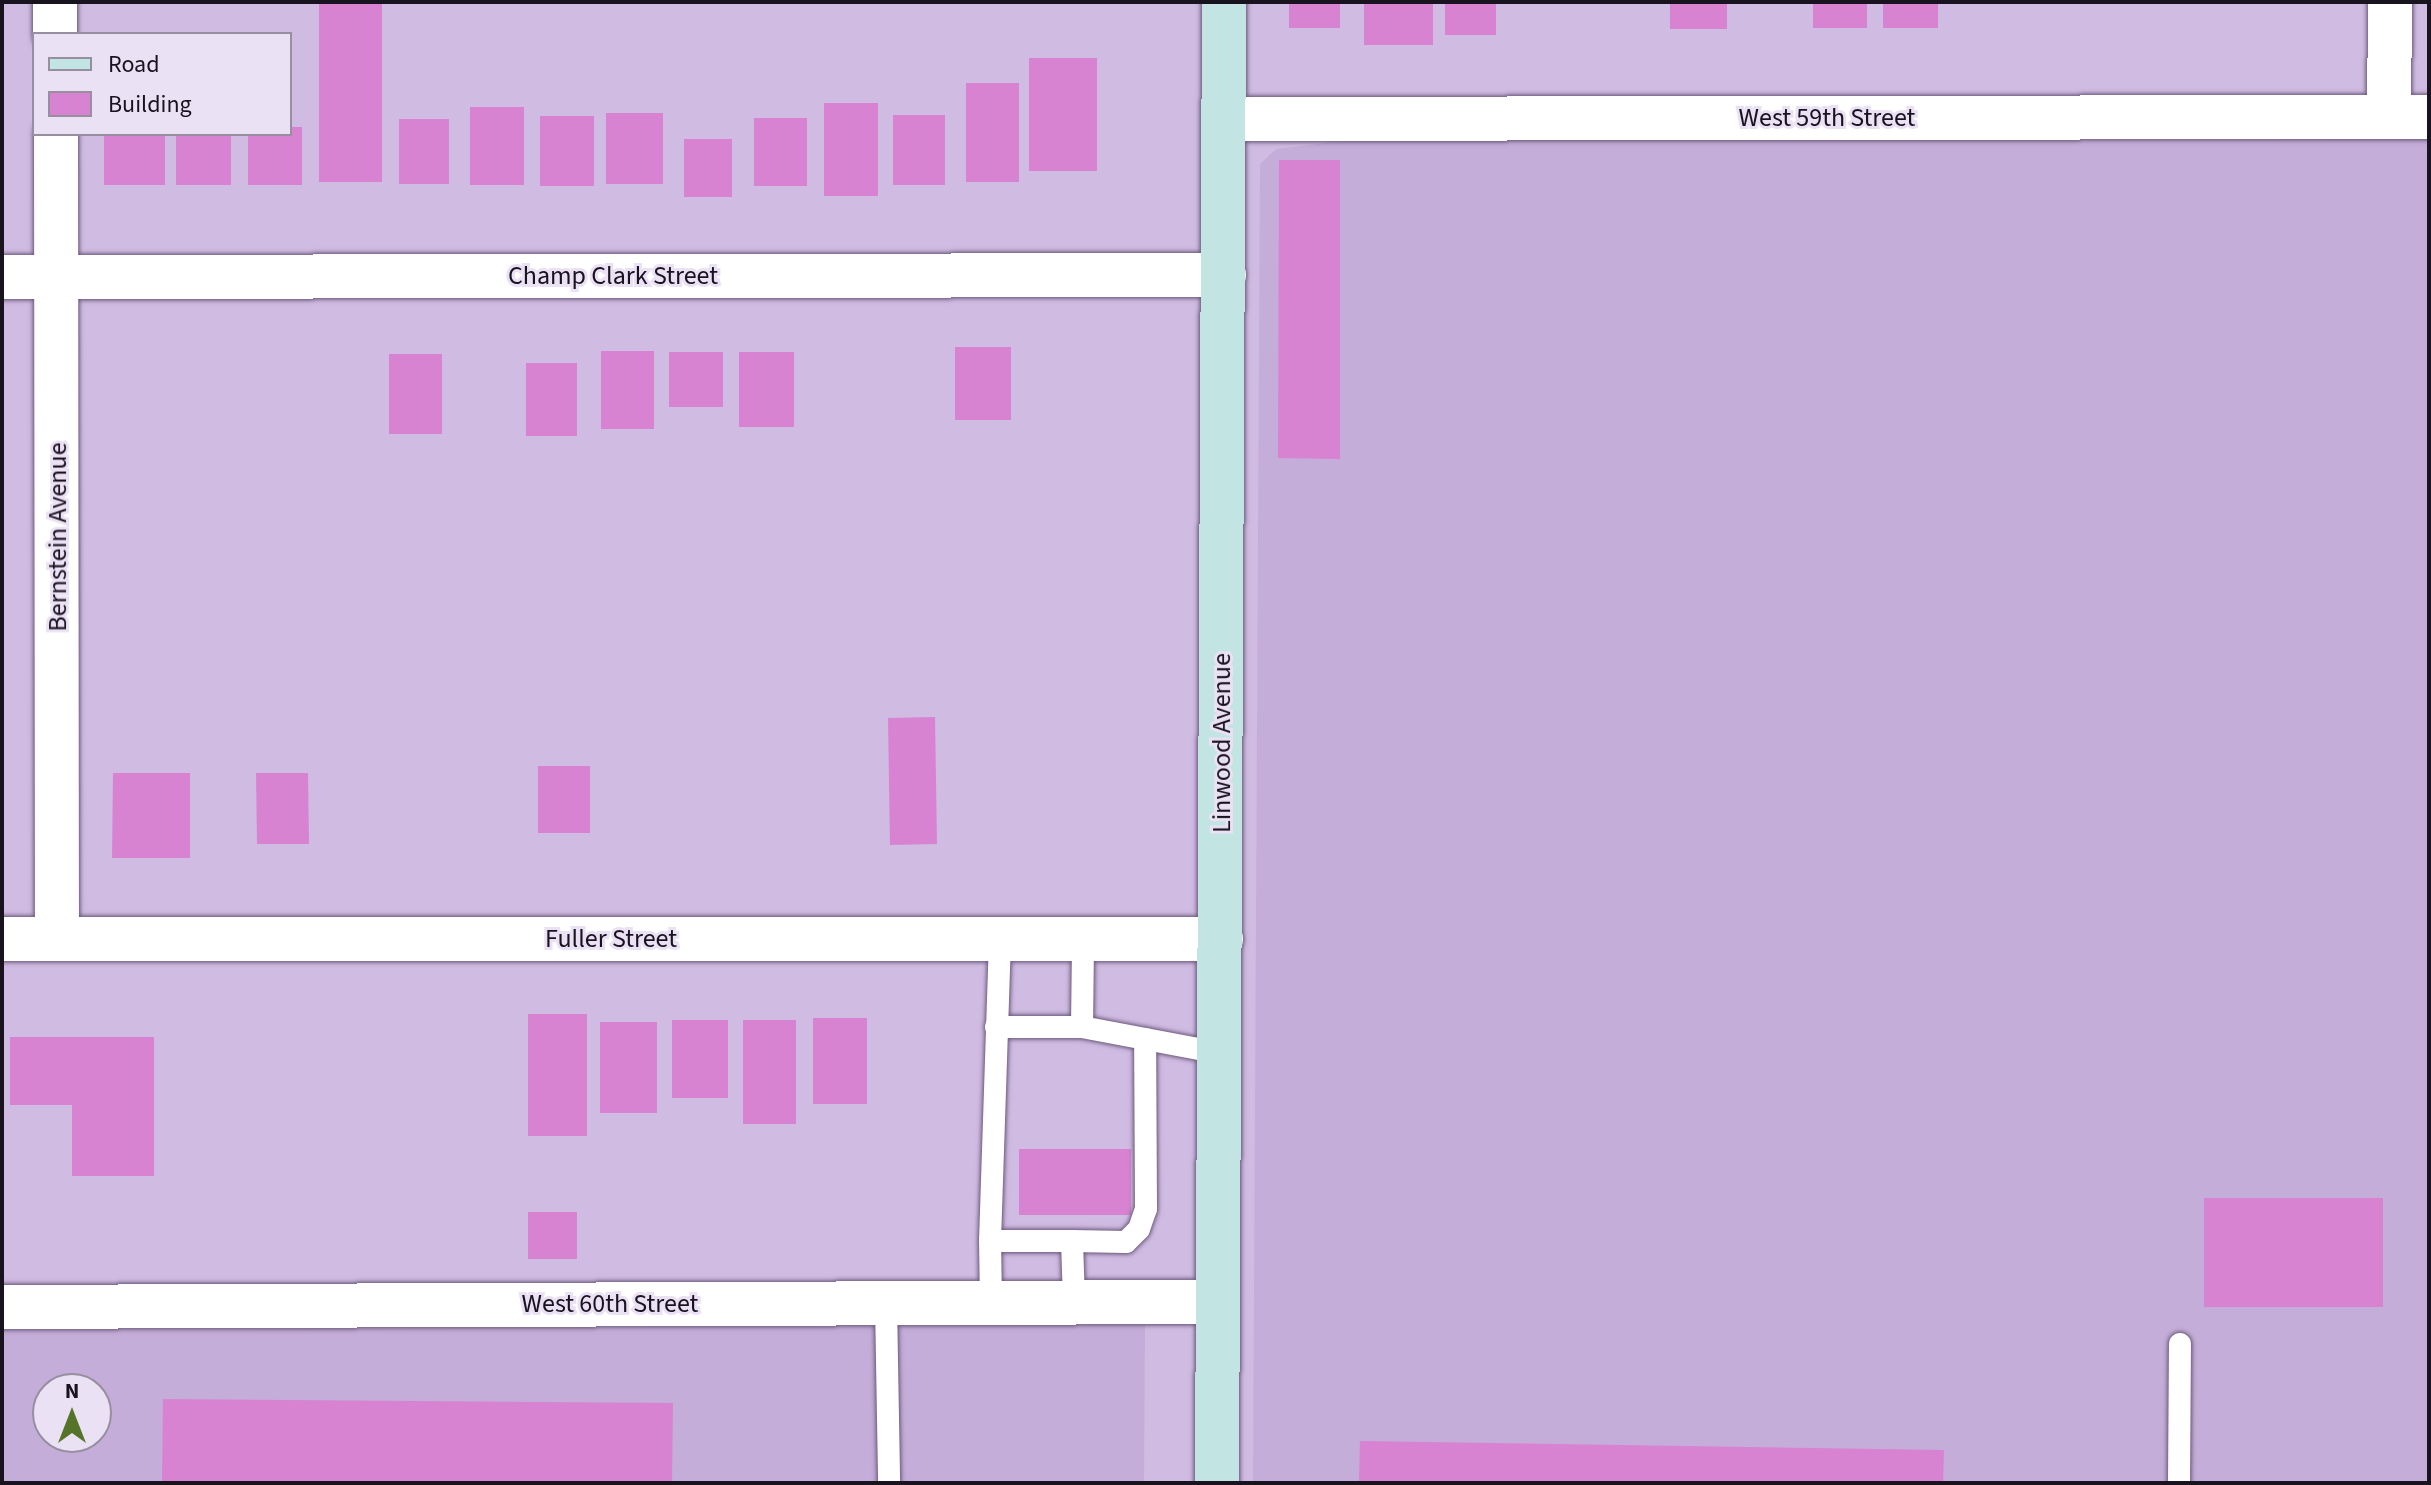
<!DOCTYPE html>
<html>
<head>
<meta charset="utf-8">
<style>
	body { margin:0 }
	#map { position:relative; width:2431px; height:1485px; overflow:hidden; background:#d0bbe2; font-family:"Source Sans 3",sans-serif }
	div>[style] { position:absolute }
	.built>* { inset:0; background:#c4add8 }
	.building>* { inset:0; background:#d783d2 }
	.roads { filter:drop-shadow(0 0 2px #6c5a7c) drop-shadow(0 0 2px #6c5a7c) }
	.lane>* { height:22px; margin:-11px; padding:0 11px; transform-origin:11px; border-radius:11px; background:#fff }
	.street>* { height:44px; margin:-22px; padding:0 22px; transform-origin:22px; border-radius:22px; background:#fff }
	.secondary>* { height:44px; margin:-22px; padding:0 22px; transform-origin:22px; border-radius:22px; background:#c2e4e2 }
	span { translate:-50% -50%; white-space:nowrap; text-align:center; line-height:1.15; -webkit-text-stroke:6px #ebe1f4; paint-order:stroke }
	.street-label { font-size:26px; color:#19121f }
	.frame { position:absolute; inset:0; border:4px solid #19121f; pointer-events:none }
	.legend { position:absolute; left:32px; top:32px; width:260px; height:104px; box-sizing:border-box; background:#ebe1f4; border:2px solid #978e9f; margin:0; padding:10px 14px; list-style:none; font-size:24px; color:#19121f }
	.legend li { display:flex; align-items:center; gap:16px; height:40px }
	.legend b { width:40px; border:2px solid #978e9f }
	.north { position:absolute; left:32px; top:1373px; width:80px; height:80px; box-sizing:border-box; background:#ebe1f4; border:2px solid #978e9f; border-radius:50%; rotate:0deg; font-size:22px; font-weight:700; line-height:32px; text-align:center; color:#19121f }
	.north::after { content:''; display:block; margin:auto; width:28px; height:36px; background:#55742a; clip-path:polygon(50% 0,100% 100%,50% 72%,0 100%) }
</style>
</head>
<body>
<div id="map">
	<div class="built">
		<i style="clip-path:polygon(2429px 139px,2429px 1483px,1253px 1483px,1260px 164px,1276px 149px,1351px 140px)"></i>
		<i style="clip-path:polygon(evenodd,1145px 1325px,1144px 1483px,2px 1483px,2px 1330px,1145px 1325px,48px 1389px,96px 1389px,96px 1437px,48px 1437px,48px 1389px)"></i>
	</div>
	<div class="building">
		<i style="clip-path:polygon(319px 2px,382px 2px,382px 182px,319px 182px)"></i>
		<i style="clip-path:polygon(1289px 2px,1340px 2px,1340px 28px,1289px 28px)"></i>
		<i style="clip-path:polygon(1364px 2px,1433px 2px,1433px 45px,1364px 45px)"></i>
		<i style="clip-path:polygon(1445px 2px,1496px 2px,1496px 35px,1445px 35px)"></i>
		<i style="clip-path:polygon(1670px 2px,1727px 2px,1727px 29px,1670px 29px)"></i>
		<i style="clip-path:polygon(1813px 2px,1867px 2px,1867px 28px,1813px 28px)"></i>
		<i style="clip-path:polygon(1883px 2px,1938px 2px,1938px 28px,1883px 28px)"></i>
		<i style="clip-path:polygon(1029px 58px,1097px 58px,1097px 171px,1029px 171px)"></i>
		<i style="clip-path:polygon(966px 83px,1019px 83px,1019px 182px,966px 182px)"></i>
		<i style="clip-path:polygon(824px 103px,878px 103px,878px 196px,824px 196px)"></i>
		<i style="clip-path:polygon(470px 107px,524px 107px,524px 185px,470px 185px)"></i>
		<i style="clip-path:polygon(606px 113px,663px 113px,663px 184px,606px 184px)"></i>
		<i style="clip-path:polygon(893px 115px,945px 115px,945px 185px,893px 185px)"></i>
		<i style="clip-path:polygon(540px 116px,594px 116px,594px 186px,540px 186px)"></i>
		<i style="clip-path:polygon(754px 118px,807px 118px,807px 186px,754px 186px)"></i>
		<i style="clip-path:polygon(399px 119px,449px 119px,449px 184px,399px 184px)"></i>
		<i style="clip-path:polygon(290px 127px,302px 127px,302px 185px,248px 185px,248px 134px,290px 134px)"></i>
		<i style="clip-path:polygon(104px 134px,165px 134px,165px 185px,104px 185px)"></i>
		<i style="clip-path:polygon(176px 134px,231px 134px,231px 185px,176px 185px)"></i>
		<i style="clip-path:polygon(684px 139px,732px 139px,732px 197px,684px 197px)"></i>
		<i style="clip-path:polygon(1279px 160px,1340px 160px,1340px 459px,1278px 458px)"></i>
		<i style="clip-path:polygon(955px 347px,1011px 347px,1011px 420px,955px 420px)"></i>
		<i style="clip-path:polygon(601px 351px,654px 351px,654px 429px,601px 429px)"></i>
		<i style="clip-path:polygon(669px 352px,723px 352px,723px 407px,669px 407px)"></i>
		<i style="clip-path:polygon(739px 352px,794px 352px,794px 427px,739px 427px)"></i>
		<i style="clip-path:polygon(389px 354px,442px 354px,442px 434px,389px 434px)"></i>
		<i style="clip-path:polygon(526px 363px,577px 363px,577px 436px,526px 436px)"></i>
		<i style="clip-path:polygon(935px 717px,937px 844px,890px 845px,888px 718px)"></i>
		<i style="clip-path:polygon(538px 766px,590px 766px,590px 833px,538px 833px)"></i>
		<i style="clip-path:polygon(113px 773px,190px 773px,190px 858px,112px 858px)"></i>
		<i style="clip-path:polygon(256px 773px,308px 773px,309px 844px,257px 844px)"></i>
		<i style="clip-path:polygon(528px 1014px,587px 1014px,587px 1136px,528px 1136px)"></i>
		<i style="clip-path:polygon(813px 1018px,867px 1018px,867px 1104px,813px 1104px)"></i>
		<i style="clip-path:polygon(672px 1020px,728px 1020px,728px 1098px,672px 1098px)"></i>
		<i style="clip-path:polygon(743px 1020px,796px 1020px,796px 1124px,743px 1124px)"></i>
		<i style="clip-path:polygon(600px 1022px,657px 1022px,657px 1113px,600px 1113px)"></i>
		<i style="clip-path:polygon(10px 1037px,154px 1037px,154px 1176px,72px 1176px,72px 1105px,10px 1105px)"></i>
		<i style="clip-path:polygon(1019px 1149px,1131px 1149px,1131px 1215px,1019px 1215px)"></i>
		<i style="clip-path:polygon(2204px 1198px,2383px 1198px,2383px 1307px,2204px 1307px)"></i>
		<i style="clip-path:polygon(528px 1212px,577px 1212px,577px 1259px,528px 1259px)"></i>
		<i style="clip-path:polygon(163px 1399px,673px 1403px,672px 1483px,162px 1483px)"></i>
		<i style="clip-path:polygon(1360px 1441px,1944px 1450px,1943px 1483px,1359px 1483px)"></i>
	</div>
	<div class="roads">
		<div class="lane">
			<i style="left:996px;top:1027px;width:86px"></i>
			<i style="left:1082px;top:1027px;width:88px;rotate:-89.3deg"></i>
			<i style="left:1082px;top:1027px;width:140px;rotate:10.7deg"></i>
			<i style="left:990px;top:1241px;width:302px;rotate:-88.1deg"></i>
			<i style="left:1072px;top:1241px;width:54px;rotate:1.1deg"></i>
			<i style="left:1126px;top:1242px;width:18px;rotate:-45deg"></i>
			<i style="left:1139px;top:1229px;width:21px;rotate:-71deg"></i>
			<i style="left:1146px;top:1209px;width:170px;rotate:-90.3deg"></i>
			<i style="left:886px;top:1303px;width:180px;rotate:89deg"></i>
			<i style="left:991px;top:1303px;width:62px;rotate:-90.9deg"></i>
			<i style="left:990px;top:1241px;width:82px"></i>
			<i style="left:1072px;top:1241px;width:60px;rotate:88.1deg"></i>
			<i style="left:2179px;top:1483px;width:139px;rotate:-89.6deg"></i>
		</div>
		<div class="street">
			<i style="left:55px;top:2px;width:32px;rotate:90deg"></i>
			<i style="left:2389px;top:117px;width:115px;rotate:-89.5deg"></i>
			<i style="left:1224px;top:119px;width:1205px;rotate:-0.1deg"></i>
			<i style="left:56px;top:134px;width:805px;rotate:89.93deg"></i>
			<i style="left:2px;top:277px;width:1222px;rotate:-0.09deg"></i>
			<i style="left:2px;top:939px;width:1219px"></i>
			<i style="left:2px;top:1307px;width:1216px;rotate:-0.24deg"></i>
		</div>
		<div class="secondary">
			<i style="left:1217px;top:1483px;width:1481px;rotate:-89.73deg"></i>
		</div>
	</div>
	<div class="street-label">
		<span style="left:1827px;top:118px">West 59th Street</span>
		<span style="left:613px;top:276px">Champ Clark Street</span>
		<span style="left:58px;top:537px;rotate:-90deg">Bernstein Avenue</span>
		<span style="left:1222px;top:743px;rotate:-90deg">Linwood Avenue</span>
		<span style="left:611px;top:939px">Fuller Street</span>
		<span style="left:610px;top:1304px">West 60th Street</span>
	</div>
	<div class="frame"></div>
	<ul class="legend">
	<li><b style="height:10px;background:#c2e4e2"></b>Road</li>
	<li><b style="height:22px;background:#d783d2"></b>Building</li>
	</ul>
	<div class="north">N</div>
</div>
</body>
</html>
